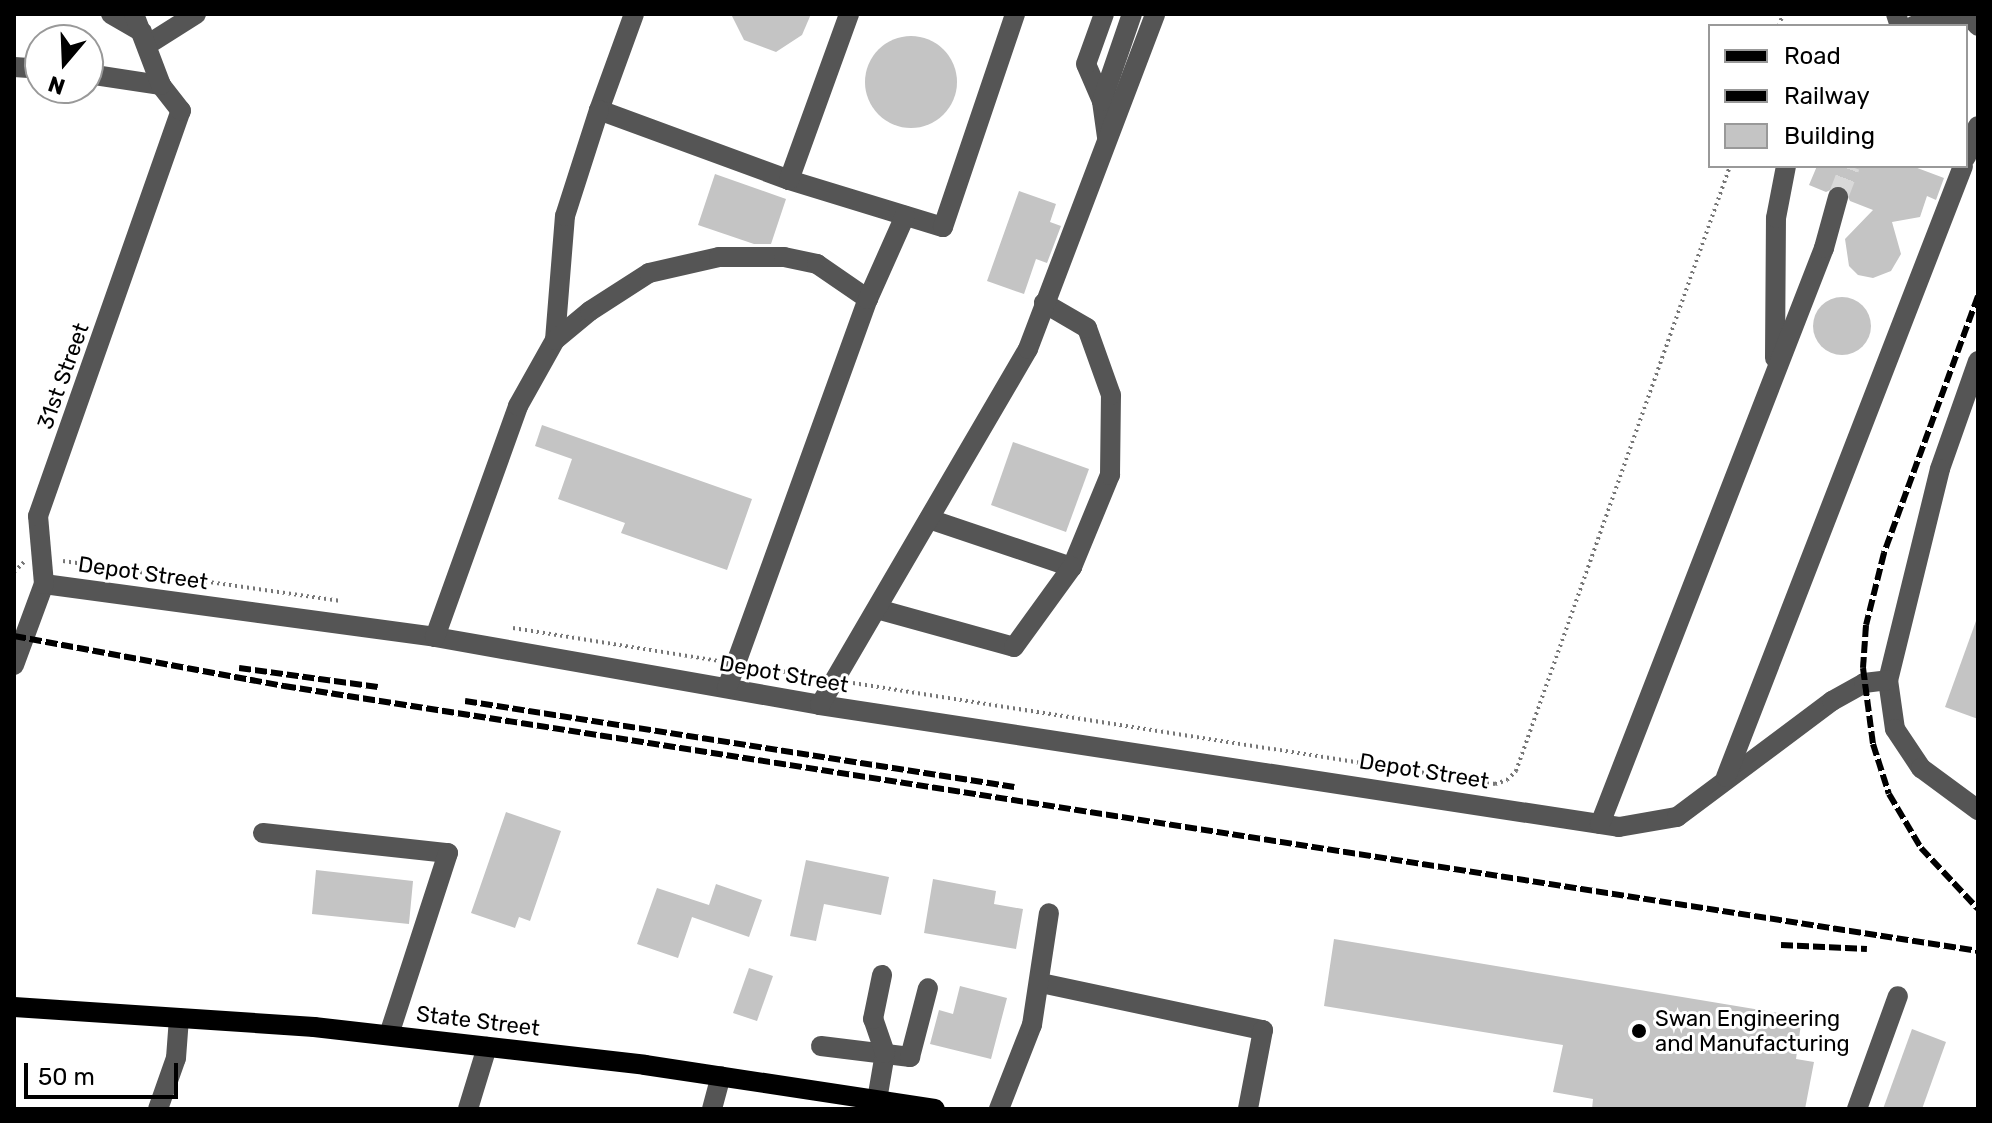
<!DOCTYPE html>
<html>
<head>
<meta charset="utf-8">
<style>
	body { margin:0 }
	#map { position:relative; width:1992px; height:1123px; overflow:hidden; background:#fff; font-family:Rubik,sans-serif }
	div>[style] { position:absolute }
	.building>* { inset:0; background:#c4c4c4 }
	.round { border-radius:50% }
	.minor-tunnel>* { height:20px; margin-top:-10px; transform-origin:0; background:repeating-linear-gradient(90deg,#d9d9d9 0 20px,transparent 0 30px) }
	.path>* { height:4px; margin-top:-2px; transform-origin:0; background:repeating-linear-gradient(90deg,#777 0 2px,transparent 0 6px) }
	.minor>* { height:20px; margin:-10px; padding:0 10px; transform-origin:10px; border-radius:10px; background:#555 }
	.major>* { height:20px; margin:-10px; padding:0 10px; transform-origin:10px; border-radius:10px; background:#000 }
	.rail>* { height:6px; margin-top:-3px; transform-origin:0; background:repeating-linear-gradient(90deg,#000 0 12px,transparent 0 16px) }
	.dots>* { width:22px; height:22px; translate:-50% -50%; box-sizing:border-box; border:4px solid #fff; border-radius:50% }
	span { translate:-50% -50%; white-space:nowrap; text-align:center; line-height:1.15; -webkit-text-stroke:6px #fff; paint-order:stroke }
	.street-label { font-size:22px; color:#000 }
	.poi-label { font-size:22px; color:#000 }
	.left { translate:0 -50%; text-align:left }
	.frame { position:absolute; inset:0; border:16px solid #000; pointer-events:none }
	.legend { position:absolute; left:1708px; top:24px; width:260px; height:144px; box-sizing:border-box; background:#fff; border:2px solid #999; margin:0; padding:10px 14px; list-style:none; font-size:24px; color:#000 }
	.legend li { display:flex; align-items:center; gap:16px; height:40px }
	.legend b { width:40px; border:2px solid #999 }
	.north { position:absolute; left:24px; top:24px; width:80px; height:80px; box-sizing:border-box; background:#fff; border:2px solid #999; border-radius:50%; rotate:199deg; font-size:22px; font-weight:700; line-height:32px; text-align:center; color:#000 }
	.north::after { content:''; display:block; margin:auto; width:28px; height:36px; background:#000; clip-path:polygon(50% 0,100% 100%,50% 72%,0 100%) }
	.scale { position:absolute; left:24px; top:1063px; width:154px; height:36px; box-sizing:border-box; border:4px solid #000; border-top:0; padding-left:10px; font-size:24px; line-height:28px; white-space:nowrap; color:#000; -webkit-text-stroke:6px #fff; paint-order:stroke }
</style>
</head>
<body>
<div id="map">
	<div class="building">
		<i style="clip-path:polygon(731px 14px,811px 14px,802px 35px,776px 52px,744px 40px)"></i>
		<i class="round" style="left:865px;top:36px;width:92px;height:92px"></i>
		<i style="clip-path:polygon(1817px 166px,1912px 166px,1944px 178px,1936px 200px,1927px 196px,1920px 217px,1892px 222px,1901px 254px,1891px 271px,1873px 278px,1858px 275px,1849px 266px,1845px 239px,1873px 210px,1850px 201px,1842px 185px,1826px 192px,1809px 185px)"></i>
		<i style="clip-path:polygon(715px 174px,786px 199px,771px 244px,754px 244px,698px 225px)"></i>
		<i style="clip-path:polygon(1019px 191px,1056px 204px,1050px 222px,1061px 226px,1047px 263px,1036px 259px,1024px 294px,987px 281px)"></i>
		<i class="round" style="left:1813px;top:297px;width:58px;height:58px"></i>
		<i style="clip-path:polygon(542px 425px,752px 499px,727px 570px,621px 533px,625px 523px,558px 499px,572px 459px,535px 446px)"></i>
		<i style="clip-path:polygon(1013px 442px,1089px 469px,1066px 532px,991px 505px)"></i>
		<i style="clip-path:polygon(1976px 621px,1978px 621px,1978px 719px,1945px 707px)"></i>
		<i style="clip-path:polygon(506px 812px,561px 831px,530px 921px,519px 917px,515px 928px,471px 913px)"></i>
		<i style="clip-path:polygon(806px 860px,889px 877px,881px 915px,824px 904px,816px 941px,790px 936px)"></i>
		<i style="clip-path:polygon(316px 870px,413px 881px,409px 924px,312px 914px)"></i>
		<i style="clip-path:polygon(933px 879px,996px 891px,994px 904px,1023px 909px,1016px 949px,924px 933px)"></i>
		<i style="clip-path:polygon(716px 884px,762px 900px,749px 937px,692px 917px,678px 958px,637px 944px,657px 888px,709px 905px)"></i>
		<i style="clip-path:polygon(1334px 939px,1802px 1017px,1796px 1059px,1814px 1062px,1805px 1109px,1592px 1109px,1593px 1099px,1553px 1092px,1563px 1045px,1324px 1006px)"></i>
		<i style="clip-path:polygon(749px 968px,773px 976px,757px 1021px,733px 1013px)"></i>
		<i style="clip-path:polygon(960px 986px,1007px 998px,991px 1059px,930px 1044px,939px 1010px,953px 1014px)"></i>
		<i style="clip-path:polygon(1912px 1029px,1946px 1042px,1922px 1109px,1883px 1109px)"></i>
	</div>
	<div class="minor-tunnel">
		<i style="left:1838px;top:197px;width:33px;rotate:-69deg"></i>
	</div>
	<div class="path">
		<i style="left:1779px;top:26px;width:13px;rotate:-72deg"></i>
		<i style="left:63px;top:561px;width:279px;rotate:8.2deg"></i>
		<i style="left:14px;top:572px;width:14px;rotate:-45deg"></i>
		<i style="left:513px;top:628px;width:208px;rotate:9.1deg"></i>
		<i style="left:754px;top:667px;width:60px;rotate:8.7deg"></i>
		<i style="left:853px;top:683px;width:650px;rotate:8.94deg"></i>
		<i style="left:1495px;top:784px;width:13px;rotate:-18deg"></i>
		<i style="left:1507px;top:780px;width:13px;rotate:-45deg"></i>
		<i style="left:1516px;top:771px;width:642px;rotate:-70.52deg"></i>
	</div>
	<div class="minor">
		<i style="left:111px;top:14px;width:36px;rotate:30deg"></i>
		<i style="left:634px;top:14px;width:102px;rotate:110deg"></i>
		<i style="left:599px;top:110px;width:202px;rotate:20.2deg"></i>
		<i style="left:789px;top:180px;width:161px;rotate:17deg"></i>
		<i style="left:943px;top:227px;width:225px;rotate:-71.3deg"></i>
		<i style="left:1896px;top:14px;width:13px;rotate:72deg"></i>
		<i style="left:1913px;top:26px;width:40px;rotate:-18deg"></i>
		<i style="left:1951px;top:14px;width:19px;rotate:9deg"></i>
		<i style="left:1970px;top:17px;width:12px;rotate:48deg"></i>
		<i style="left:147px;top:45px;width:58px;rotate:-32.3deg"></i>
		<i style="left:14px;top:67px;width:26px;rotate:4deg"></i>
		<i style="left:88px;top:74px;width:74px;rotate:8.6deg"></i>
		<i style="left:1102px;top:101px;width:40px;rotate:-113.4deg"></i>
		<i style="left:1086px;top:64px;width:53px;rotate:-70.2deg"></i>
		<i style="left:1107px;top:137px;width:36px;rotate:-98deg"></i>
		<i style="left:1102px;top:101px;width:92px;rotate:-71deg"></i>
		<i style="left:1966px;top:157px;width:33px;rotate:-69deg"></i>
		<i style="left:789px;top:180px;width:177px;rotate:-70.1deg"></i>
		<i style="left:555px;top:340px;width:124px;rotate:-85.4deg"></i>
		<i style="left:565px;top:216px;width:111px;rotate:-72.2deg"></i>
		<i style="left:1775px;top:358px;width:140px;rotate:-89.6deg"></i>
		<i style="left:1776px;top:218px;width:53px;rotate:-79.1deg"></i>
		<i style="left:1978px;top:361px;width:114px;rotate:109.4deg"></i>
		<i style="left:1940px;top:469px;width:217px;rotate:103.8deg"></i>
		<i style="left:1888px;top:680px;width:49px;rotate:81.9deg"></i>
		<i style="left:1895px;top:729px;width:47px;rotate:56.3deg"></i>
		<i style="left:1921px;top:768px;width:71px;rotate:36.4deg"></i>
		<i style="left:929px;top:519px;width:151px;rotate:18.6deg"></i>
		<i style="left:1072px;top:567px;width:100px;rotate:-67.6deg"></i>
		<i style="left:1110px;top:475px;width:80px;rotate:-89.3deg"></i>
		<i style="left:1111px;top:395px;width:71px;rotate:-109.7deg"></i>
		<i style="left:1087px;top:328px;width:50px;rotate:-149.8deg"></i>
		<i style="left:44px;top:584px;width:395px;rotate:7.7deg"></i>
		<i style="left:435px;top:637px;width:391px;rotate:10deg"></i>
		<i style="left:820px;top:705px;width:808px;rotate:8.68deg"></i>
		<i style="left:1619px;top:827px;width:59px;rotate:-9.8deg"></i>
		<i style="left:1677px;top:817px;width:194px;rotate:-36.8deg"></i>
		<i style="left:1832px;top:701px;width:37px;rotate:-29deg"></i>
		<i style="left:1864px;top:683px;width:24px;rotate:-7deg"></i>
		<i style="left:877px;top:609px;width:142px;rotate:15.5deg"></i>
		<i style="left:1014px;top:647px;width:99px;rotate:-54.1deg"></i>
		<i style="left:435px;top:637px;width:245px;rotate:-70.2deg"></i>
		<i style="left:518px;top:406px;width:76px;rotate:-60.7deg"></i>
		<i style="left:555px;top:340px;width:45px;rotate:-39.6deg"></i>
		<i style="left:590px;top:311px;width:70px;rotate:-32.8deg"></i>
		<i style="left:649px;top:273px;width:72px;rotate:-12.9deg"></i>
		<i style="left:719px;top:257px;width:65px"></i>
		<i style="left:784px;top:257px;width:34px;rotate:12deg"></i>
		<i style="left:817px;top:264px;width:62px;rotate:34.5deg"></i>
		<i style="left:14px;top:665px;width:86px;rotate:-69.7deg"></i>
		<i style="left:44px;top:584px;width:68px;rotate:-95deg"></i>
		<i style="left:38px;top:516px;width:430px;rotate:-70.6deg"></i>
		<i style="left:181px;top:111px;width:33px;rotate:-128deg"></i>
		<i style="left:161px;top:85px;width:76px;rotate:-110.8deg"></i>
		<i style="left:727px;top:688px;width:414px;rotate:-70.1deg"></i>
		<i style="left:868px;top:299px;width:91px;rotate:-66deg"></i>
		<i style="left:820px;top:705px;width:412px;rotate:-59.7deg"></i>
		<i style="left:1028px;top:349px;width:358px;rotate:-69.2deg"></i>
		<i style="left:1726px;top:777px;width:655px;rotate:-68.8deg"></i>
		<i style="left:1600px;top:824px;width:618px;rotate:-68.75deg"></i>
		<i style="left:1824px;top:248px;width:53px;rotate:-74.6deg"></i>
		<i style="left:263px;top:833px;width:186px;rotate:6.2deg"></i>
		<i style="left:448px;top:853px;width:191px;rotate:108deg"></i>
		<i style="left:1041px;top:983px;width:227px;rotate:12deg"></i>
		<i style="left:1263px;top:1030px;width:80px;rotate:100.8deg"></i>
		<i style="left:821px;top:1046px;width:90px;rotate:7deg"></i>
		<i style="left:910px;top:1057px;width:71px;rotate:-75.4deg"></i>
		<i style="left:877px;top:1100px;width:48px;rotate:-80.3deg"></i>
		<i style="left:885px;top:1053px;width:36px;rotate:-109deg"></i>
		<i style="left:873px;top:1019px;width:45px;rotate:-78.4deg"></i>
		<i style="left:158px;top:1109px;width:54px;rotate:-70.6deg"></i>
		<i style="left:176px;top:1058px;width:40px;rotate:-85.7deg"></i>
		<i style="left:468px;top:1109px;width:65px;rotate:-73deg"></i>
		<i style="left:712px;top:1109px;width:34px;rotate:-75deg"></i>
		<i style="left:999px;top:1109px;width:90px;rotate:-68.6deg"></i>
		<i style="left:1032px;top:1025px;width:113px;rotate:-81.4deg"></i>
		<i style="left:1857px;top:1109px;width:120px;rotate:-70.1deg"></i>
	</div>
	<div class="major">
		<i style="left:14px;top:1007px;width:301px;rotate:3.8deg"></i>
		<i style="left:314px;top:1027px;width:333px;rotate:6.5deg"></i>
		<i style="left:645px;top:1065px;width:293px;rotate:8.6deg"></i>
	</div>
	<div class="rail">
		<i style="left:1978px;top:296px;width:274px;rotate:110.1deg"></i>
		<i style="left:1884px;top:553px;width:74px;rotate:104deg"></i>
		<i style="left:1866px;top:625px;width:43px;rotate:94deg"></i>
		<i style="left:1863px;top:668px;width:77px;rotate:82.5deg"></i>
		<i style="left:1873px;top:744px;width:52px;rotate:72.3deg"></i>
		<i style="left:1889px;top:794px;width:63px;rotate:59.3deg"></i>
		<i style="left:1921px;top:848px;width:83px;rotate:46.9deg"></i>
		<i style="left:14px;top:636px;width:275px;rotate:10.5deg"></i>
		<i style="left:284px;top:686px;width:1715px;rotate:8.89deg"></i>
		<i style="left:239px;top:668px;width:140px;rotate:7.8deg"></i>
		<i style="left:465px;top:701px;width:556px;rotate:8.9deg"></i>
		<i style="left:1781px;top:945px;width:86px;rotate:2.7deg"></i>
	</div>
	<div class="dots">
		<i style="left:1639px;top:1031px;background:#000"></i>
	</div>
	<div class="street-label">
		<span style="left:63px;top:376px;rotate:-70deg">31st Street</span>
		<span style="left:143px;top:573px;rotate:8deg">Depot Street</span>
		<span style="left:784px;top:674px;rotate:10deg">Depot Street</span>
		<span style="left:1424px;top:771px;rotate:9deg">Depot Street</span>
		<span style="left:478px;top:1021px;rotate:7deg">State Street</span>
	</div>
	<div class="poi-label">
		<span class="left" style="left:1655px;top:1031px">Swan Engineering<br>and Manufacturing</span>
	</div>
	<div class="frame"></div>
	<ul class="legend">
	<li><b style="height:10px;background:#000"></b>Road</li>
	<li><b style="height:10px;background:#000"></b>Railway</li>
	<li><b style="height:22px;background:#c4c4c4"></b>Building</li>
	</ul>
	<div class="north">N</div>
	<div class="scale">50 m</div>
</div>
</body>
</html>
